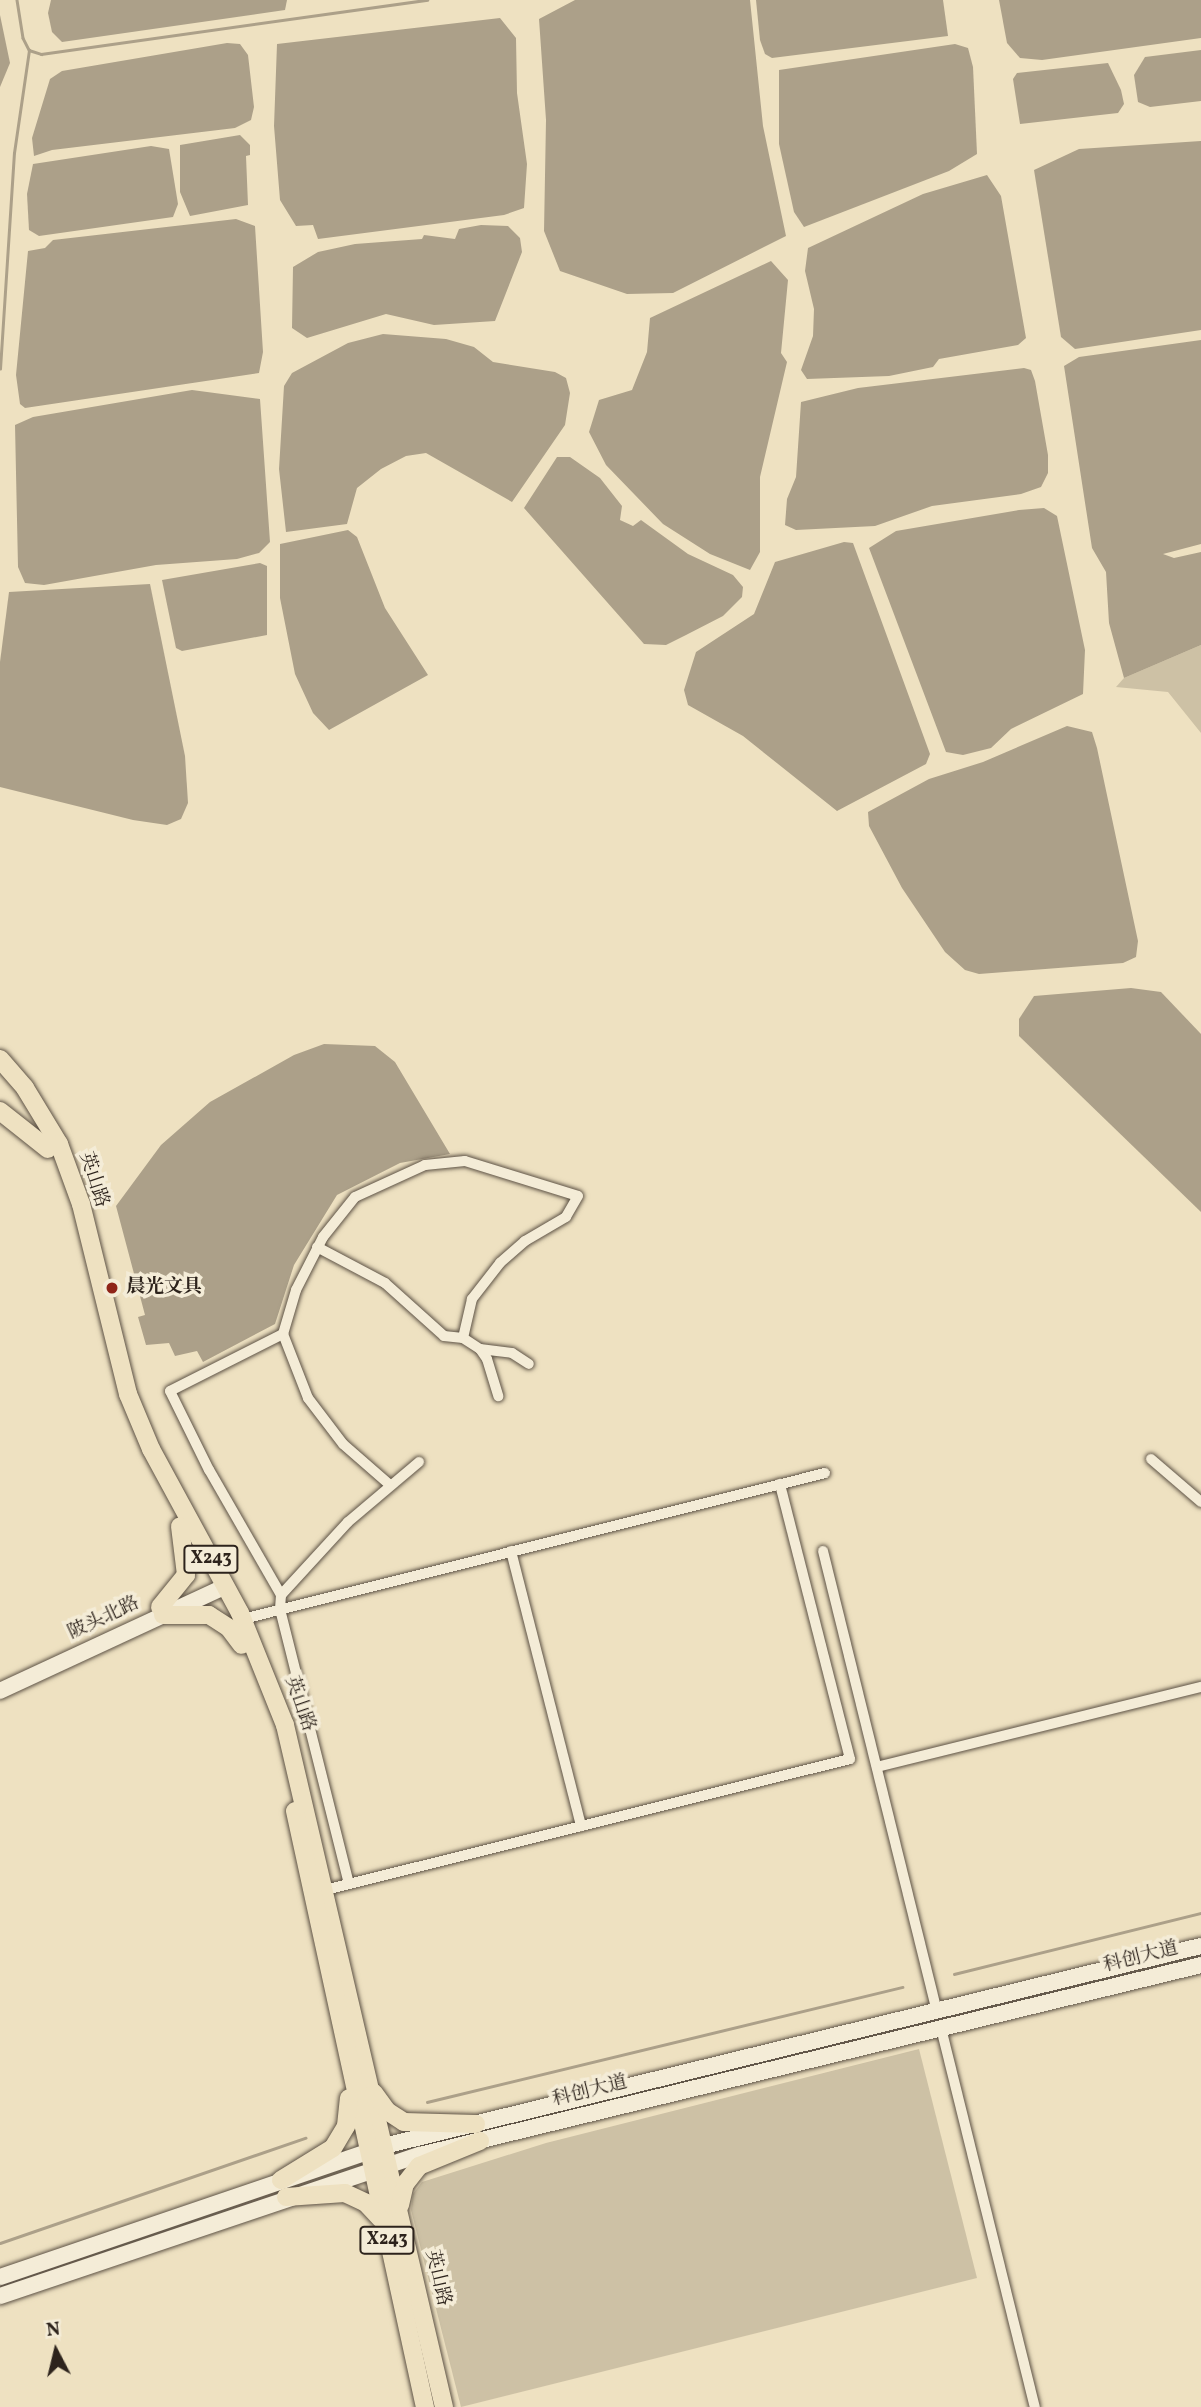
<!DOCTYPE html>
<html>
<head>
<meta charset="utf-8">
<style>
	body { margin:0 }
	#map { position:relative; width:1201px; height:2407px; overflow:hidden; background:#eee1c1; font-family:Vollkorn,"Noto Serif SC",serif }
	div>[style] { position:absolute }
	.green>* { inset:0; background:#cdc1a5 }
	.water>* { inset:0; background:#aca089 }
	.stream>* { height:2.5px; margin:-1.25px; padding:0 1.25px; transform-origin:1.25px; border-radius:1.25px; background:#aca089 }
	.roads { filter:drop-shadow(0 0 2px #5d5245) drop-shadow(0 0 2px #5d5245) }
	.minor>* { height:10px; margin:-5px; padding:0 5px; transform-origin:5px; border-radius:5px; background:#f4ecd7 }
	.secondary>* { height:16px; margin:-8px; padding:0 8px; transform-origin:8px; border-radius:8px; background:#f4ecd7 }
	.primary>* { height:18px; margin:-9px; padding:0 9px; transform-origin:9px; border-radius:9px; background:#eee1c1 }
	.dots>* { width:19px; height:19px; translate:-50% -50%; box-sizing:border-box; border:4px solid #f4ecd7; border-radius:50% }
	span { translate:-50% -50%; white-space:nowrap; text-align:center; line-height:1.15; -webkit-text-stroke:7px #f4ecd7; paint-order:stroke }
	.shield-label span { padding:2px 5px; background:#f4ecd7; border:2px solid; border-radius:5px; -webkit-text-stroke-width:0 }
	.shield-label { font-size:18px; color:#2d231c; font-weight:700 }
	.street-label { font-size:19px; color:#2d231c }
	.poi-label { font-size:19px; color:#2d231c; font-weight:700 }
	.left { translate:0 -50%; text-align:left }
	.north { position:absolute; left:21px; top:2316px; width:70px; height:70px; -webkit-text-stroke:5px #f4ecd7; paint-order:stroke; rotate:353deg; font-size:19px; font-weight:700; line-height:28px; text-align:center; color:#2d231c }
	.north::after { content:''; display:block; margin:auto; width:24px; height:32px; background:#2d231c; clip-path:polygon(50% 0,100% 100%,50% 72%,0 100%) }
</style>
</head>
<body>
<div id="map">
	<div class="green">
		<i style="clip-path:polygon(1201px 645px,1201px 733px,1168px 692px,1116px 687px,1124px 678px)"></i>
		<i style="clip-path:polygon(919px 2049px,977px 2278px,461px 2407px,411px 2210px,413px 2194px,422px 2182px,546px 2143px)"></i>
	</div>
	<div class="water">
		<i style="clip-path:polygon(51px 0,287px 0,285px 10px,62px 42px,52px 32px,48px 13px)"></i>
		<i style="clip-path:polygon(575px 0,750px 0,763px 126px,786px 236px,673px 293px,627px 294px,560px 271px,544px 231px,546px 120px,539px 19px)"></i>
		<i style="clip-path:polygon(756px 0,943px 0,948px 36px,772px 58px,765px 54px,760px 40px)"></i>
		<i style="clip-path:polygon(999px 0,1201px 0,1201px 38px,1042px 60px,1020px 58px,1007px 43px)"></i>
		<i style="clip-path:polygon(0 15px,10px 63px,0 87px)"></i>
		<i style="clip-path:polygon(500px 18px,516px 38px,517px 93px,527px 164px,524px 208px,504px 215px,318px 239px,313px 225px,296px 226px,280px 200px,274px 126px,277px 44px)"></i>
		<i style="clip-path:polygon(227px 43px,240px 44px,248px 55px,254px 107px,251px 120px,235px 128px,52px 150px,34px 156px,32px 138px,50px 79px,62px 71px)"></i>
		<i style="clip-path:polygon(955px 44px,968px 48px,973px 67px,977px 154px,949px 171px,804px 227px,794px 212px,779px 144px,779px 70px)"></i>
		<i style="clip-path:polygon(1201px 50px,1201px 101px,1150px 107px,1138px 102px,1134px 75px,1145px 57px)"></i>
		<i style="clip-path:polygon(1108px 63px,1121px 90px,1124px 104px,1118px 113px,1020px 124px,1013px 79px,1017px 73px)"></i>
		<i style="clip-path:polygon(240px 135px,250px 145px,250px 155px,246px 156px,248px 205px,190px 216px,180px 192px,180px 145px)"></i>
		<i style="clip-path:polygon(1201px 141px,1201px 330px,1075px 349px,1061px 337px,1034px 170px,1079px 149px)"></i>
		<i style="clip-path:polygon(151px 146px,169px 149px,178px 204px,173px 217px,39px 236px,29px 230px,27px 194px,33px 164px)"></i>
		<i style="clip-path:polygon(987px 175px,1001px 196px,1026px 338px,1018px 345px,939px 359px,933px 367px,889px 376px,807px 379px,801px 370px,813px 336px,814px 309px,805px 271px,808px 248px,923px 194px)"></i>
		<i style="clip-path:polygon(236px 219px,255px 226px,263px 352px,259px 373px,25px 408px,20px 404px,16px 375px,28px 251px,45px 248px,53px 240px)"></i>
		<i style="clip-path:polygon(481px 225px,508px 226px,520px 238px,522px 252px,495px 321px,434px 325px,386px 314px,307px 338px,292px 328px,293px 267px,318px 252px,355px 244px,422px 239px,424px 235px,455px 239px,459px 229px)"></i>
		<i style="clip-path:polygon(771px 261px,788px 280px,781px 353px,787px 362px,760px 477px,760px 552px,750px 570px,710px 554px,663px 524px,606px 465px,589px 432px,599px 400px,632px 390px,647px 352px,650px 318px)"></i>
		<i style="clip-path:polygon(383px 334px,446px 339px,474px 347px,493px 362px,555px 372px,566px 378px,570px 393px,565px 425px,512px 502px,426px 453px,406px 456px,381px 469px,357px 488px,347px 524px,286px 532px,279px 469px,284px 386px,292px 373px,348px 343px)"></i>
		<i style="clip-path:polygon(1201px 340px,1201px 544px,1163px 554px,1174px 558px,1201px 552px,1201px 645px,1124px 678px,1109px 623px,1106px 572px,1092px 548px,1064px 366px,1079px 357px)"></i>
		<i style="clip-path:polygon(1024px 368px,1031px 370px,1035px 381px,1048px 455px,1048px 473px,1041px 487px,1021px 494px,932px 506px,875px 526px,796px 530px,785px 525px,787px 499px,796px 477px,801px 402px,858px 388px)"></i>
		<i style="clip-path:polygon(192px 390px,260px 399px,270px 542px,259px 553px,237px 559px,156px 565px,44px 585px,25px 583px,18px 567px,15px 425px,33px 417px)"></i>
		<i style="clip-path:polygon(557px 457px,570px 457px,600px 478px,622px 506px,620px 520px,633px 526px,641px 520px,688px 554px,733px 575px,743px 587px,742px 597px,723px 616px,686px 635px,666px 645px,644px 644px,524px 508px)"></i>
		<i style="clip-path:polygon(1019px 510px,1044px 508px,1057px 516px,1085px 650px,1083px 694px,1011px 729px,991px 748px,963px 755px,946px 752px,869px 548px,896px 531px)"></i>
		<i style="clip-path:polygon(348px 530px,357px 537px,385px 608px,428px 675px,329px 730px,313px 713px,295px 674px,280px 598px,280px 544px)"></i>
		<i style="clip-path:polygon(844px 542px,853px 543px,930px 754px,926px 764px,837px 811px,743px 736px,688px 705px,684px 690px,696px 652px,754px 614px,775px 562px)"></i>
		<i style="clip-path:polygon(260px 563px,267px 566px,267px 635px,182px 651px,176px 648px,162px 580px)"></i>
		<i style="clip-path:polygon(150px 584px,185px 756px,188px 803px,181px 819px,167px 825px,133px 820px,0 787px,0 662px,9px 592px)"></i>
		<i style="clip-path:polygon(1067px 726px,1092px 732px,1097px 748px,1138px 941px,1136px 957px,1123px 963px,979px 974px,965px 970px,945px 952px,902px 888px,869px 826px,868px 812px,929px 779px,983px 762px)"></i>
		<i style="clip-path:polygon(1131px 988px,1161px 992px,1201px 1034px,1201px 1212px,1019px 1036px,1019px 1019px,1034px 996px)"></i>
		<i style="clip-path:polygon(324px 1044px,375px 1046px,395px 1062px,450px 1154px,400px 1163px,337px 1195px,294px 1265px,275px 1324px,203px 1362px,197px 1351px,175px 1356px,169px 1343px,146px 1345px,138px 1317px,145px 1315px,116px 1206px,161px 1145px,210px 1102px,294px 1055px)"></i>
	</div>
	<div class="stream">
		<i style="left:17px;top:0;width:38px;rotate:81deg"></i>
		<i style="left:23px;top:38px;width:13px;rotate:63deg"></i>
		<i style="left:29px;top:50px;width:13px;rotate:18deg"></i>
		<i style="left:41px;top:54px;width:390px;rotate:-8deg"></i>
		<i style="left:0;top:369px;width:216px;rotate:-86.3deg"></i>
		<i style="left:14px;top:153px;width:104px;rotate:-81.7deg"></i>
		<i style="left:954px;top:1974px;width:254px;rotate:-13.9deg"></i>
		<i style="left:427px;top:2102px;width:489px;rotate:-13.6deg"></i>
		<i style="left:0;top:2243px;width:323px;rotate:-19deg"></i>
	</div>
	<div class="roads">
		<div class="minor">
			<i style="left:317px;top:1247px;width:77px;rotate:27.9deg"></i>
			<i style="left:385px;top:1283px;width:79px;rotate:41.9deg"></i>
			<i style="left:444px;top:1336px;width:19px;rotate:6deg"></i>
			<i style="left:480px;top:1349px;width:12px;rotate:55deg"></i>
			<i style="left:487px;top:1359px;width:39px;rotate:73deg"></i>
			<i style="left:1151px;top:1459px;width:66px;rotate:40.7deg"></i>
			<i style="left:390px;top:1485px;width:62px;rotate:-138.9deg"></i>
			<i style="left:343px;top:1444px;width:58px;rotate:-127.3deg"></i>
			<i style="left:308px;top:1398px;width:69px;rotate:-111.3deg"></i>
			<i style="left:283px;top:1334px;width:46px;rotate:-73.5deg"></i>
			<i style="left:296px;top:1290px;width:59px;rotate:-63deg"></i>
			<i style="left:323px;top:1237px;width:51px;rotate:-51.3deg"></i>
			<i style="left:355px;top:1197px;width:77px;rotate:-24.6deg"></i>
			<i style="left:425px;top:1165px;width:40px;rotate:-5.7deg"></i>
			<i style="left:465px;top:1161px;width:118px;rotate:17.2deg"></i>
			<i style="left:578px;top:1196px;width:24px;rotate:120deg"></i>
			<i style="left:566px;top:1217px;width:48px;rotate:149.7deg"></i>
			<i style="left:525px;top:1241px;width:33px;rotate:139deg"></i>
			<i style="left:500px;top:1263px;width:46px;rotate:127.9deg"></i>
			<i style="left:472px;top:1299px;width:40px;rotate:103deg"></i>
			<i style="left:463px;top:1338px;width:20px;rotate:33deg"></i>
			<i style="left:480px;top:1349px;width:32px;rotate:7deg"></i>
			<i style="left:512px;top:1353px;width:20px;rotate:33deg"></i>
			<i style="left:511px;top:1551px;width:284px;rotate:75.7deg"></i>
			<i style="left:823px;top:1551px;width:474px;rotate:76.1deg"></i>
			<i style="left:281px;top:1595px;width:144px;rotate:-119.9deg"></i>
			<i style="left:209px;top:1470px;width:88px;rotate:-116.3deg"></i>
			<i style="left:170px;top:1391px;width:127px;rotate:-26.8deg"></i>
			<i style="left:243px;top:1619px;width:600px;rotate:-14.08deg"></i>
			<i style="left:877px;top:1767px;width:334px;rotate:-13.9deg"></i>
			<i style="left:349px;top:1884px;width:284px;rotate:-104.1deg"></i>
			<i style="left:280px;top:1609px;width:14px;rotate:-86deg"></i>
			<i style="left:281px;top:1595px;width:99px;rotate:-47.5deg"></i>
			<i style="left:348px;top:1522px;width:93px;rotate:-40.2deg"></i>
			<i style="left:325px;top:1890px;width:541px;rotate:-14.01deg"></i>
			<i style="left:850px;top:1759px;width:284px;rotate:-104.3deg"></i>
			<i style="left:941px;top:2028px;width:390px;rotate:76.1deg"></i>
		</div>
		<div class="secondary">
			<i style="left:0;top:1691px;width:249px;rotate:-24.9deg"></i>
			<i style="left:0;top:2277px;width:406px;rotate:-18.8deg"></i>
			<i style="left:384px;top:2146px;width:841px;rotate:-13.76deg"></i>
			<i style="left:0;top:2296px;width:443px;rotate:-18.6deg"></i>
			<i style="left:420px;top:2155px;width:804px;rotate:-13.67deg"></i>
		</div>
		<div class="primary">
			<i style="left:0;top:1059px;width:38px;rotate:49deg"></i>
			<i style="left:25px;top:1088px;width:66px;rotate:58.7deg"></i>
			<i style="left:59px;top:1144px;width:64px;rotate:69.9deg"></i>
			<i style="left:81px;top:1204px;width:196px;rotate:76.1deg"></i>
			<i style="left:128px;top:1394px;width:60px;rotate:67.3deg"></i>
			<i style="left:151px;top:1449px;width:187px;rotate:61.5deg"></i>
			<i style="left:240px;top:1613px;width:121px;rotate:68.1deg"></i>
			<i style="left:285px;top:1725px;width:700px;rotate:76.88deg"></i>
			<i style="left:0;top:1111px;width:61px;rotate:38.4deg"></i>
			<i style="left:160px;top:1607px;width:41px;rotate:-50.9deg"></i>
			<i style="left:186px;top:1575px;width:49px;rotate:-97deg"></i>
			<i style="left:163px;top:1615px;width:46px"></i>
			<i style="left:209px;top:1615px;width:24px;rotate:33deg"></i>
			<i style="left:229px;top:1628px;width:21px;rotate:53deg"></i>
			<i style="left:295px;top:1811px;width:610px;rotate:77.7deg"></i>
			<i style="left:374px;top:2093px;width:22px;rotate:54deg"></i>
			<i style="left:387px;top:2111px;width:20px;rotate:33deg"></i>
			<i style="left:404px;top:2122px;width:72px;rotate:1.6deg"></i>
			<i style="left:281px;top:2180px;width:61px;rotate:-31.6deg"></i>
			<i style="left:333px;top:2148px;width:26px;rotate:-59deg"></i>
			<i style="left:346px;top:2126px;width:28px;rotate:-84deg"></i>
			<i style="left:286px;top:2197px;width:59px;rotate:-3.9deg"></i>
			<i style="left:345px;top:2193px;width:23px;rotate:25deg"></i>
			<i style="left:366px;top:2203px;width:22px;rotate:47deg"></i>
			<i style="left:400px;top:2205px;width:22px;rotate:-77deg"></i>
			<i style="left:405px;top:2184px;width:23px;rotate:-52deg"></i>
			<i style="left:419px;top:2166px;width:66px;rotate:-22.3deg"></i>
		</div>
	</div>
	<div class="dots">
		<i style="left:112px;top:1288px;background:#8f2418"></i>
	</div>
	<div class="shield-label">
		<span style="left:211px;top:1559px">X243</span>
		<span style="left:387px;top:2240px">X243</span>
	</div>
	<div class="street-label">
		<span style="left:93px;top:1180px;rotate:72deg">英山路</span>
		<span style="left:104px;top:1619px;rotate:-25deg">陂头北路</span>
		<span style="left:299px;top:1704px;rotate:71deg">英山路</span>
		<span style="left:1141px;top:1958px;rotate:-14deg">科创大道</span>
		<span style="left:590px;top:2092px;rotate:-14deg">科创大道</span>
		<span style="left:437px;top:2278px;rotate:77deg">英山路</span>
	</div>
	<div class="poi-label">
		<span class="left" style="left:126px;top:1288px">晨光文具</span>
	</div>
	<div class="north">N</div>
</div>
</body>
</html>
